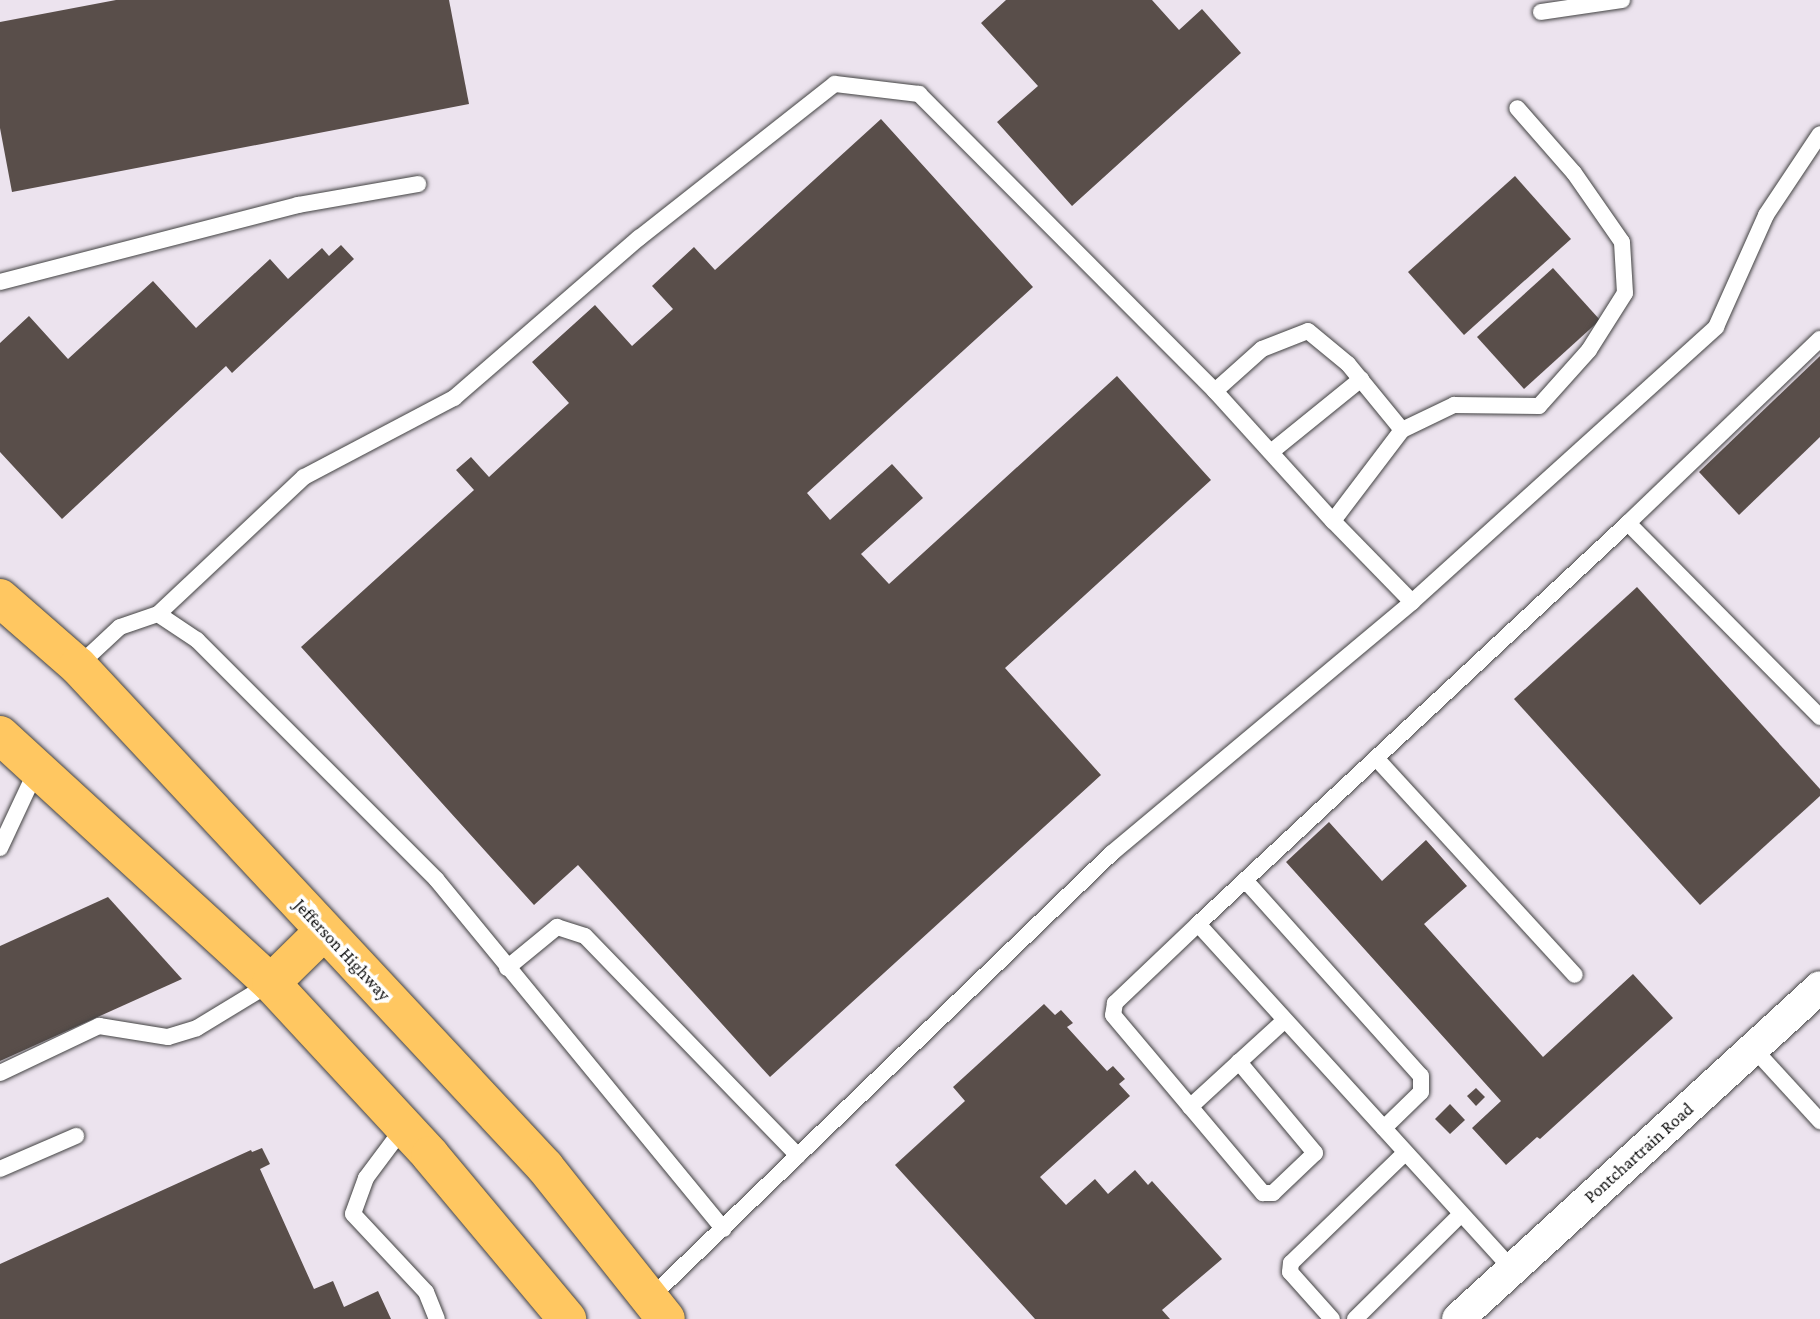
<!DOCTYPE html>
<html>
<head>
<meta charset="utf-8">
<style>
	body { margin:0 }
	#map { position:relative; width:1820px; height:1319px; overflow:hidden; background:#fffbf1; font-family:"Crimson Pro",serif }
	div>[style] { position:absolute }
	.industrial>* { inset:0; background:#ece3ee }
	.building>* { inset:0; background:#594e4a }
	.roads { filter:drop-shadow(0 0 2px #424242) drop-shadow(0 0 2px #424242) }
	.lane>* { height:16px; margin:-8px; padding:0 8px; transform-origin:8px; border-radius:8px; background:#fff }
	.street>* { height:32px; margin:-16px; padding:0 16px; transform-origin:16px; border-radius:16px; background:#fff }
	.primary>* { height:38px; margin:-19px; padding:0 19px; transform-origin:19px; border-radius:19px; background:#ffc761 }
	span { translate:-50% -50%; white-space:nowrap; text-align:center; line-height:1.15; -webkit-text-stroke:7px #fff; paint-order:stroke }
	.street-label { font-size:18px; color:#0f0f0f }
</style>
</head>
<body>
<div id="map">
	<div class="industrial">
		<i style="clip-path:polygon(0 0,1820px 0,1820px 1319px,0 1319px)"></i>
	</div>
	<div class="building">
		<i style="clip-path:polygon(116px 0,449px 0,469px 104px,12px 192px,0 128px,0 22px)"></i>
		<i style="clip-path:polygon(1006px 0,1152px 0,1179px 30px,1202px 9px,1241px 53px,1072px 206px,997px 122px,1038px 86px,981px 23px)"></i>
		<i style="clip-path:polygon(881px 119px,1033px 287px,807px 493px,830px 520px,892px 464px,923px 498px,861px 554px,889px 584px,1117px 376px,1211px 480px,1005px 668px,1101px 775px,770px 1077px,578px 865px,534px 905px,301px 647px,474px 490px,456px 470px,471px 457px,489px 477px,569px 403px,532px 362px,595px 305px,632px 346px,673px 309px,652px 286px,694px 247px,715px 270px)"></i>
		<i style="clip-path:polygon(1515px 176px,1571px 239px,1464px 335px,1408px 272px)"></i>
		<i style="clip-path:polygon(341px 245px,354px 259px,232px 373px,226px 366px,62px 519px,0 452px,0 343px,29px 316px,68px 359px,153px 281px,196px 328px,270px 259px,288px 279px,322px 248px,329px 256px)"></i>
		<i style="clip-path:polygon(1553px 268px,1600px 320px,1524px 389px,1477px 337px)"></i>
		<i style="clip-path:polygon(1820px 356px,1820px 437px,1739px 515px,1699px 472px)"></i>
		<i style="clip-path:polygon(1637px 587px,1820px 789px,1820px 796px,1700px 905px,1514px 699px)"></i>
		<i style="clip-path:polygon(1329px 822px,1382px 881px,1426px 840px,1467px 886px,1424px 924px,1543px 1057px,1633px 974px,1673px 1018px,1540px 1139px,1537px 1137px,1506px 1165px,1472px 1128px,1501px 1101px,1286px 862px)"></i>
		<i style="clip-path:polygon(108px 897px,182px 979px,0 1061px,0 946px)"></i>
		<i style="clip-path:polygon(1044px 1004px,1055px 1015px,1061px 1010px,1073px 1023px,1067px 1027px,1107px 1071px,1113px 1066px,1125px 1079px,1119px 1084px,1130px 1096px,1040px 1177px,1066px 1205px,1095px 1179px,1108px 1194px,1135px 1170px,1148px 1185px,1152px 1181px,1222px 1259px,1162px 1310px,1170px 1319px,1035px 1319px,895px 1165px,965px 1101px,953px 1087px)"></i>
		<i style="clip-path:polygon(1476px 1088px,1485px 1097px,1476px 1106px,1467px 1096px)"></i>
		<i style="clip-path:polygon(1450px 1104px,1465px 1120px,1450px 1134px,1435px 1119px)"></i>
		<i style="clip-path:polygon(262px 1148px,270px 1164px,260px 1169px,314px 1289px,333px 1281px,344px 1307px,378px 1291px,391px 1319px,0 1319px,0 1264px,251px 1150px,252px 1152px)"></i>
	</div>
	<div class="roads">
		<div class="lane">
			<i style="left:1541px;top:12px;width:82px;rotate:-8.4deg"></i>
			<i style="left:0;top:282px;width:308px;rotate:-14.5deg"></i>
			<i style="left:298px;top:205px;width:122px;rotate:-9.9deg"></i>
			<i style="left:1215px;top:391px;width:63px;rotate:-41.8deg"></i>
			<i style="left:1262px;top:349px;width:49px;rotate:-21.4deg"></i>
			<i style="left:1308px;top:331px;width:52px;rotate:39.5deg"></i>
			<i style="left:1348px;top:364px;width:85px;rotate:50.7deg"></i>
			<i style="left:1271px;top:452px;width:116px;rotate:-39deg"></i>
			<i style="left:1333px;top:521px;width:114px;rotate:-52.8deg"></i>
			<i style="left:1402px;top:430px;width:58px;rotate:-25.7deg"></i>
			<i style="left:1454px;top:405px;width:85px;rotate:0.7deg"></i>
			<i style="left:1539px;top:406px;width:75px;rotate:-48.2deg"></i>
			<i style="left:1589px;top:350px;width:67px;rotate:-57.7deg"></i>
			<i style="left:1625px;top:293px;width:51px;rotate:-93.4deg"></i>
			<i style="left:1622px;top:242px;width:84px;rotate:-124.8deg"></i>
			<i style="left:1574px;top:173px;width:86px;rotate:-131.2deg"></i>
			<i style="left:1628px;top:523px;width:273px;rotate:45.3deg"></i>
			<i style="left:158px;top:614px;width:200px;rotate:-43.2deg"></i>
			<i style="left:304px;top:477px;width:170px;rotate:-27.8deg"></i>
			<i style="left:454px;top:398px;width:245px;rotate:-40.9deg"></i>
			<i style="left:639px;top:238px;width:249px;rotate:-38.2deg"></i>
			<i style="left:835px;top:84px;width:85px;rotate:6.8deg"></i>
			<i style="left:919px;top:94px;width:419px;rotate:45.1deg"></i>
			<i style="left:1215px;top:391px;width:176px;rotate:47.8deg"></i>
			<i style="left:1333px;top:521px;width:113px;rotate:45.7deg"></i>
			<i style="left:78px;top:666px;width:57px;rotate:-42.9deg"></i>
			<i style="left:120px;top:627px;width:40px;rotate:-18.9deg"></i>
			<i style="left:158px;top:614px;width:47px;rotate:33.7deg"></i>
			<i style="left:197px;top:640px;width:338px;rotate:45deg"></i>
			<i style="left:436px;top:879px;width:453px;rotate:50.6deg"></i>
			<i style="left:1376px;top:758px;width:294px;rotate:47.5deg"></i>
			<i style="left:0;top:848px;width:87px;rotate:-64.9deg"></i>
			<i style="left:1245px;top:880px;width:263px;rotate:48.1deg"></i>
			<i style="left:1421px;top:1076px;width:16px;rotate:90deg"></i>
			<i style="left:1421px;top:1092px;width:52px;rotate:135.8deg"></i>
			<i style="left:1198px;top:924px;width:115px;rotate:136.4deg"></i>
			<i style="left:1115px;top:1003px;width:12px;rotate:99deg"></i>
			<i style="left:1113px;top:1015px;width:233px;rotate:49.9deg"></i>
			<i style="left:1263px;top:1193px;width:10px"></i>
			<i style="left:1273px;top:1193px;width:58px;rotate:-43.6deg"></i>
			<i style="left:1315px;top:1153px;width:119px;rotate:-129.9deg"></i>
			<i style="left:1239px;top:1062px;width:62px;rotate:-42.4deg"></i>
			<i style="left:507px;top:968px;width:65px;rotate:-39.4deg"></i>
			<i style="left:557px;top:927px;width:29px;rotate:18deg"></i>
			<i style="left:585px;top:936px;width:306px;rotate:45.9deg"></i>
			<i style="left:1754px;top:1049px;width:98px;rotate:47.5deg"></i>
			<i style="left:0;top:1073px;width:110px;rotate:-25.4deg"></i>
			<i style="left:99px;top:1026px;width:70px;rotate:9.1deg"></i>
			<i style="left:168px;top:1037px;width:30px;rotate:-17deg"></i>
			<i style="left:197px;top:1028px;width:87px;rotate:-31.3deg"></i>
			<i style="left:1190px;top:1107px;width:67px;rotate:-42.6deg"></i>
			<i style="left:404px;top:1127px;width:64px;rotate:126.7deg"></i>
			<i style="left:366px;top:1178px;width:38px;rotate:110deg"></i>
			<i style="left:353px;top:1214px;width:107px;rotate:46.9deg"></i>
			<i style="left:426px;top:1292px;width:29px;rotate:68deg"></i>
			<i style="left:0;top:1169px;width:83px;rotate:-23.5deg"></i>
			<i style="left:1512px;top:1269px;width:466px;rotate:-132.3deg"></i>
			<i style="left:1198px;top:924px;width:588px;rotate:-43deg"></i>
			<i style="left:1628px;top:523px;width:266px;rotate:-43.8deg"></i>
			<i style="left:650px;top:1298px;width:641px;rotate:-43.93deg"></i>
			<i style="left:1112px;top:853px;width:391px;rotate:-39.9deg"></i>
			<i style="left:1412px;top:602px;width:410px;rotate:-42.1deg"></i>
			<i style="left:1716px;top:327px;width:123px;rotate:-65.9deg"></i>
			<i style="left:1766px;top:215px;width:97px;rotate:-56.3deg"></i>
			<i style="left:1332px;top:1319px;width:63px;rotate:-131.8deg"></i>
			<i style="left:1290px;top:1272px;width:9px;rotate:-84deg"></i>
			<i style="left:1291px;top:1263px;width:158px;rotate:-44deg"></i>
			<i style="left:1355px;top:1319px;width:149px;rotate:-44.7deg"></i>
		</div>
		<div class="street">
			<i style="left:1458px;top:1319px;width:491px;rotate:-42.5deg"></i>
		</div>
		<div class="primary">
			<i style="left:0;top:598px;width:103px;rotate:41.1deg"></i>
			<i style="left:78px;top:666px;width:685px;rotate:47.01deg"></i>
			<i style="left:545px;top:1167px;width:194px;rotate:51.5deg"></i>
			<i style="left:0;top:735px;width:367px;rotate:42.5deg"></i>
			<i style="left:271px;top:983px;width:234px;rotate:47.2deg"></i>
			<i style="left:430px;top:1155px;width:214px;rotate:50.1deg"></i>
			<i style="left:271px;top:983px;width:74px;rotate:-44.5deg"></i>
		</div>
	</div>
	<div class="street-label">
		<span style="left:342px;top:950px;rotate:47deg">Jefferson Highway</span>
		<span style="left:1639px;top:1153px;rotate:-42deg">Pontchartrain Road</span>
	</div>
</div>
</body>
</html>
